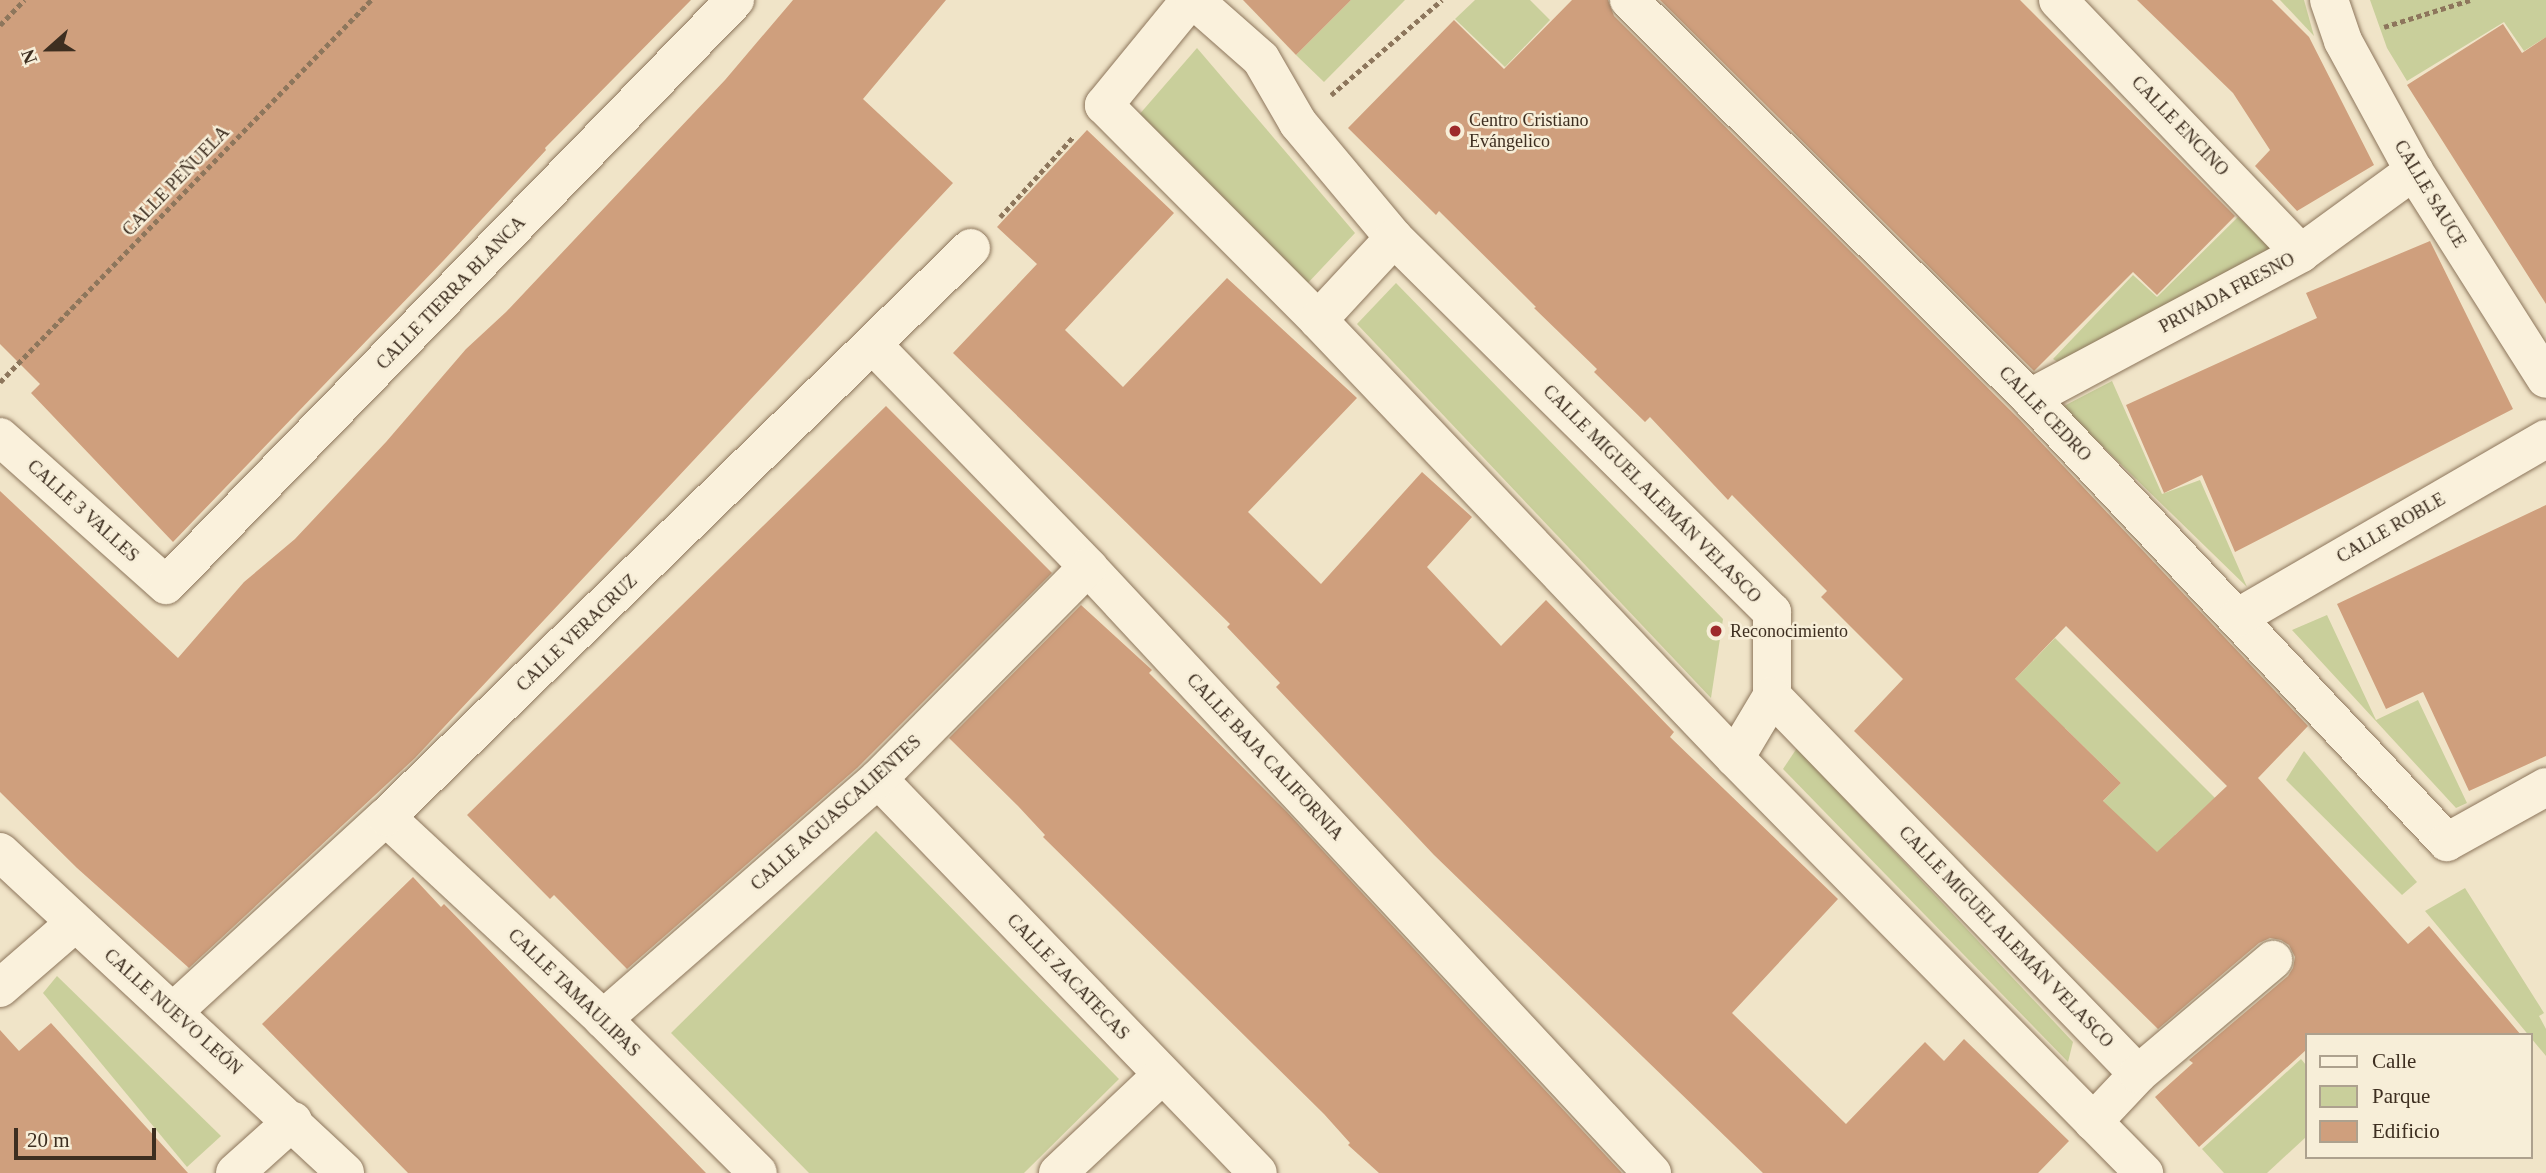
<!DOCTYPE html>
<html>
<head>
<meta charset="utf-8">
<style>
	body { margin:0 }
	#map { position:relative; width:2546px; height:1173px; overflow:hidden; background:#f0e4c8; font-family:"Times New Roman",serif }
	div>[style] { position:absolute }
	.green>* { inset:0; background:#c9cf9b }
	.building>* { inset:0; background:#cf9f7d }
	.path>* { height:4.5px; margin-top:-2.25px; transform-origin:0; background:repeating-linear-gradient(90deg,#8d765c 0 5px,transparent 0 8.5px) }
	.roads { filter:drop-shadow(0 0 2px #8d765c) drop-shadow(0 0 2px #8d765c) }
	.street>* { height:38px; margin:-19px; padding:0 19px; transform-origin:19px; border-radius:19px; background:#faf1dc }
	.dots>* { width:19px; height:19px; translate:-50% -50%; box-sizing:border-box; border:4px solid #f7eed8; border-radius:50% }
	span { translate:-50% -50%; white-space:nowrap; text-align:center; line-height:1.15; -webkit-text-stroke:5px #f7eed8; paint-order:stroke }
	.poi-label { font-size:18px; color:#3d2e20 }
	.left { translate:0 -50%; text-align:left }
	.street-label { font-size:18px; color:#3d2e20 }
	.legend { position:absolute; left:2305px; top:1033px; width:228px; height:126px; box-sizing:border-box; background:#f7eed8; border:2px solid #ada18e; margin:0; padding:9px 12px; list-style:none; font-size:21px; color:#3d2e20 }
	.legend li { display:flex; align-items:center; gap:14px; height:35px }
	.legend b { width:35px; border:2px solid #ada18e }
	.north { position:absolute; left:14px; top:14px; width:70px; height:70px; -webkit-text-stroke:5px #f7eed8; paint-order:stroke; rotate:249deg; font-size:19px; font-weight:700; line-height:28px; text-align:center; color:#3d2e20 }
	.north::after { content:''; display:block; margin:auto; width:24px; height:32px; background:#3d2e20; clip-path:polygon(50% 0,100% 100%,50% 72%,0 100%) }
	.scale { position:absolute; left:14px; top:1128px; width:142px; height:32px; box-sizing:border-box; border:4px solid #3d2e20; border-top:0; padding-left:9px; font-size:21px; line-height:24px; white-space:nowrap; color:#3d2e20; -webkit-text-stroke:5px #f7eed8; paint-order:stroke }
</style>
</head>
<body>
<div id="map">
	<div class="green">
		<i style="clip-path:polygon(1351px 0,1405px 0,1324px 82px,1296px 55px)"></i>
		<i style="clip-path:polygon(1475px 0,1530px 0,1550px 20px,1505px 67px,1455px 19px)"></i>
		<i style="clip-path:polygon(2280px 0,2304px 0,2314px 36px)"></i>
		<i style="clip-path:polygon(2370px 0,2546px 0,2546px 37px,2524px 51px,2504px 22px,2407px 81px,2387px 48px)"></i>
		<i style="clip-path:polygon(1197px 48px,1355px 233px,1306px 285px,1138px 116px)"></i>
		<i style="clip-path:polygon(2238px 217px,2280px 255px,2058px 362px,2053px 359px,2133px 275px,2157px 297px)"></i>
		<i style="clip-path:polygon(1396px 283px,1723px 619px,1711px 698px,1357px 324px)"></i>
		<i style="clip-path:polygon(2112px 381px,2162px 494px,2200px 480px,2247px 587px,2062px 407px)"></i>
		<i style="clip-path:polygon(2327px 615px,2376px 720px,2418px 700px,2467px 803px,2456px 808px,2292px 630px)"></i>
		<i style="clip-path:polygon(2055px 638px,2215px 798px,2175px 835px,2198px 858px,2017px 890px,2121px 783px,2065px 728px,1911px 786px)"></i>
		<i style="clip-path:polygon(1797px 748px,2073px 1042px,2068px 1062px,1783px 769px)"></i>
		<i style="clip-path:polygon(2304px 751px,2417px 882px,2402px 895px,2286px 780px)"></i>
		<i style="clip-path:polygon(876px 831px,1119px 1079px,1024px 1173px,809px 1173px,671px 1033px)"></i>
		<i style="clip-path:polygon(2465px 888px,2544px 1013px,2539px 1016px,2546px 1029px,2546px 1056px,2425px 911px)"></i>
		<i style="clip-path:polygon(57px 976px,221px 1136px,187px 1167px,43px 993px)"></i>
		<i style="clip-path:polygon(2301px 1059px,2306px 1065px,2306px 1137px,2267px 1173px,2224px 1173px,2202px 1149px)"></i>
	</div>
	<div class="building">
		<i style="clip-path:polygon(0 0,691px 0,545px 148px,546px 150px,444px 260px,173px 542px,31px 393px,40px 384px,0 344px)"></i>
		<i style="clip-path:polygon(793px 0,946px 0,863px 99px,953px 183px,415px 758px,189px 968px,77px 868px,0 792px,0 491px,178px 658px,244px 582px,295px 539px,386px 442px,466px 349px,506px 312px,725px 80px)"></i>
		<i style="clip-path:polygon(1243px 0,1351px 0,1296px 55px)"></i>
		<i style="clip-path:polygon(evenodd,1572px 0,1608px 0,1614px 16px,2020px 420px,2308px 726px,2258px 778px,2408px 944px,2429px 926px,2521px 1035px,2306px 1035px,2306px 1050px,2199px 1147px,2155px 1097px,2193px 1063px,2189px 1060px,2288px 976px,2293px 968px,2295px 957px,2289px 945px,2281px 940px,2270px 938px,2259px 943px,2158px 1029px,1854px 731px,1903px 679px,1821px 597px,1827px 591px,1732px 495px,1728px 500px,1650px 417px,1645px 422px,1594px 372px,1597px 369px,1534px 308px,1536px 307px,1439px 211px,1436px 215px,1348px 128px,1454px 20px,1504px 69px,1572px 0,2066px 626px,2227px 786px,2157px 852px,2103px 801px,2121px 783px,2015px 679px,2066px 626px)"></i>
		<i style="clip-path:polygon(1660px 0,2020px 0,2235px 216px,2157px 295px,2133px 272px,2034px 371px)"></i>
		<i style="clip-path:polygon(2137px 0,2272px 0,2309px 37px,2374px 165px,2297px 211px,2255px 166px,2270px 150px,2233px 93px)"></i>
		<i style="clip-path:polygon(2503px 24px,2522px 53px,2546px 37px,2546px 304px,2407px 85px)"></i>
		<i style="clip-path:polygon(1087px 130px,1174px 213px,1065px 330px,1123px 387px,1227px 278px,1357px 398px,1248px 512px,1321px 584px,1422px 472px,1472px 517px,1427px 567px,1501px 646px,1546px 600px,1674px 732px,1670px 737px,1838px 899px,1732px 1013px,1846px 1124px,1925px 1042px,1944px 1061px,1964px 1039px,2069px 1141px,2038px 1173px,1763px 1173px,1434px 855px,1276px 687px,1280px 683px,1227px 627px,1230px 624px,953px 353px,1037px 264px,997px 227px)"></i>
		<i style="clip-path:polygon(2430px 241px,2513px 409px,2235px 552px,2202px 475px,2164px 493px,2126px 405px,2317px 318px,2306px 293px)"></i>
		<i style="clip-path:polygon(886px 406px,1052px 573px,857px 768px,627px 969px,554px 895px,550px 899px,467px 815px)"></i>
		<i style="clip-path:polygon(2546px 505px,2546px 756px,2469px 791px,2423px 692px,2386px 709px,2337px 604px)"></i>
		<i style="clip-path:polygon(1081px 605px,1152px 670px,1149px 673px,1287px 812px,1622px 1173px,1379px 1173px,1348px 1145px,1350px 1143px,1324px 1114px,1043px 837px,1045px 835px,1018px 806px,949px 738px)"></i>
		<i style="clip-path:polygon(413px 877px,441px 907px,444px 904px,706px 1173px,408px 1173px,262px 1024px)"></i>
		<i style="clip-path:polygon(51px 1023px,126px 1105px,188px 1173px,0 1173px,0 1030px,19px 1051px)"></i>
	</div>
	<div class="path">
		<i style="left:0;top:25px;width:35px;rotate:-46deg"></i>
		<i style="left:2384px;top:27px;width:90px;rotate:-17.4deg"></i>
		<i style="left:1331px;top:95px;width:146px;rotate:-40.6deg"></i>
		<i style="left:1000px;top:217px;width:110px;rotate:-47.6deg"></i>
		<i style="left:0;top:382px;width:533px;rotate:-45.84deg"></i>
	</div>
	<div class="roads">
		<div class="street">
			<i style="left:1190px;top:0;width:136px;rotate:129.3deg"></i>
			<i style="left:1104px;top:105px;width:303px;rotate:45.1deg"></i>
			<i style="left:1318px;top:320px;width:605px;rotate:46.41deg"></i>
			<i style="left:1735px;top:758px;width:583px;rotate:45.42deg"></i>
			<i style="left:1194px;top:0;width:89px;rotate:41.4deg"></i>
			<i style="left:1261px;top:59px;width:74px;rotate:60deg"></i>
			<i style="left:1298px;top:123px;width:150px;rotate:50.1deg"></i>
			<i style="left:1394px;top:238px;width:532px;rotate:44.7deg"></i>
			<i style="left:1772px;top:612px;width:84px;rotate:90deg"></i>
			<i style="left:1772px;top:696px;width:526px;rotate:45.92deg"></i>
			<i style="left:1629px;top:0;width:565px;rotate:44.78deg"></i>
			<i style="left:2030px;top:398px;width:609px;rotate:46.8deg"></i>
			<i style="left:2447px;top:842px;width:113px;rotate:-29.1deg"></i>
			<i style="left:2058px;top:0;width:351px;rotate:46.2deg"></i>
			<i style="left:2329px;top:0;width:43px;rotate:71.1deg"></i>
			<i style="left:2343px;top:41px;width:148px;rotate:61.4deg"></i>
			<i style="left:2414px;top:171px;width:246px;rotate:57.6deg"></i>
			<i style="left:1318px;top:320px;width:112px;rotate:-47.2deg"></i>
			<i style="left:874px;top:346px;width:308px;rotate:45.9deg"></i>
			<i style="left:1088px;top:567px;width:828px;rotate:47.06deg"></i>
			<i style="left:2030px;top:398px;width:307px;rotate:-28.1deg"></i>
			<i style="left:2301px;top:253px;width:140px;rotate:-36deg"></i>
			<i style="left:0;top:437px;width:222px;rotate:41.7deg"></i>
			<i style="left:166px;top:585px;width:816px;rotate:-45.79deg"></i>
			<i style="left:2237px;top:618px;width:357px;rotate:-30.1deg"></i>
			<i style="left:1735px;top:758px;width:72px;rotate:-59.2deg"></i>
			<i style="left:878px;top:779px;width:547px;rotate:46.04deg"></i>
			<i style="left:386px;top:817px;width:296px;rotate:42.9deg"></i>
			<i style="left:603px;top:1019px;width:218px;rotate:44.8deg"></i>
			<i style="left:0;top:852px;width:471px;rotate:42.9deg"></i>
			<i style="left:0;top:988px;width:99px;rotate:-40.9deg"></i>
			<i style="left:174px;top:1011px;width:287px;rotate:-42.5deg"></i>
			<i style="left:386px;top:817px;width:816px;rotate:-44.21deg"></i>
			<i style="left:603px;top:1019px;width:365px;rotate:-41.1deg"></i>
			<i style="left:878px;top:779px;width:298px;rotate:-45.3deg"></i>
			<i style="left:2093px;top:1122px;width:66px;rotate:-46.8deg"></i>
			<i style="left:2138px;top:1074px;width:177px;rotate:-40.2deg"></i>
			<i style="left:235px;top:1173px;width:78px;rotate:-41.9deg"></i>
			<i style="left:1058px;top:1173px;width:143px;rotate:-43.3deg"></i>
		</div>
	</div>
	<div class="dots">
		<i style="left:1455px;top:131px;background:#9e2a2b"></i>
		<i style="left:1716px;top:631px;background:#9e2a2b"></i>
	</div>
	<div class="poi-label">
		<span class="left" style="left:1469px;top:131px">Centro Cristiano<br>Evángelico</span>
		<span class="left" style="left:1730px;top:631px">Reconocimiento</span>
	</div>
	<div class="street-label">
		<span style="left:2180px;top:126px;rotate:46deg">CALLE ENCINO</span>
		<span style="left:176px;top:181px;rotate:-46deg">CALLE PEÑUELA</span>
		<span style="left:2430px;top:194px;rotate:59deg">CALLE SAUCE</span>
		<span style="left:451px;top:293px;rotate:-46deg">CALLE TIERRA BLANCA</span>
		<span style="left:2227px;top:293px;rotate:-28deg">PRIVADA FRESNO</span>
		<span style="left:2045px;top:414px;rotate:46deg">CALLE CEDRO</span>
		<span style="left:1652px;top:494px;rotate:45deg">CALLE MIGUEL ALEMÁN VELASCO</span>
		<span style="left:83px;top:511px;rotate:42deg">CALLE 3 VALLES</span>
		<span style="left:2391px;top:528px;rotate:-30deg">CALLE ROBLE</span>
		<span style="left:577px;top:633px;rotate:-44deg">CALLE VERACRUZ</span>
		<span style="left:1265px;top:757px;rotate:47deg">CALLE BAJA CALIFORNIA</span>
		<span style="left:836px;top:813px;rotate:-42deg">CALLE AGUASCALIENTES</span>
		<span style="left:2006px;top:937px;rotate:46deg">CALLE MIGUEL ALEMÁN VELASCO</span>
		<span style="left:1068px;top:977px;rotate:46deg">CALLE ZACATECAS</span>
		<span style="left:574px;top:993px;rotate:44deg">CALLE TAMAULIPAS</span>
		<span style="left:173px;top:1012px;rotate:42deg">CALLE NUEVO LEÓN</span>
	</div>
	<ul class="legend">
	<li><b style="height:9px;background:#faf1dc"></b>Calle</li>
	<li><b style="height:19px;background:#c9cf9b"></b>Parque</li>
	<li><b style="height:19px;background:#cf9f7d"></b>Edificio</li>
	</ul>
	<div class="north">N</div>
	<div class="scale">20 m</div>
</div>
</body>
</html>
